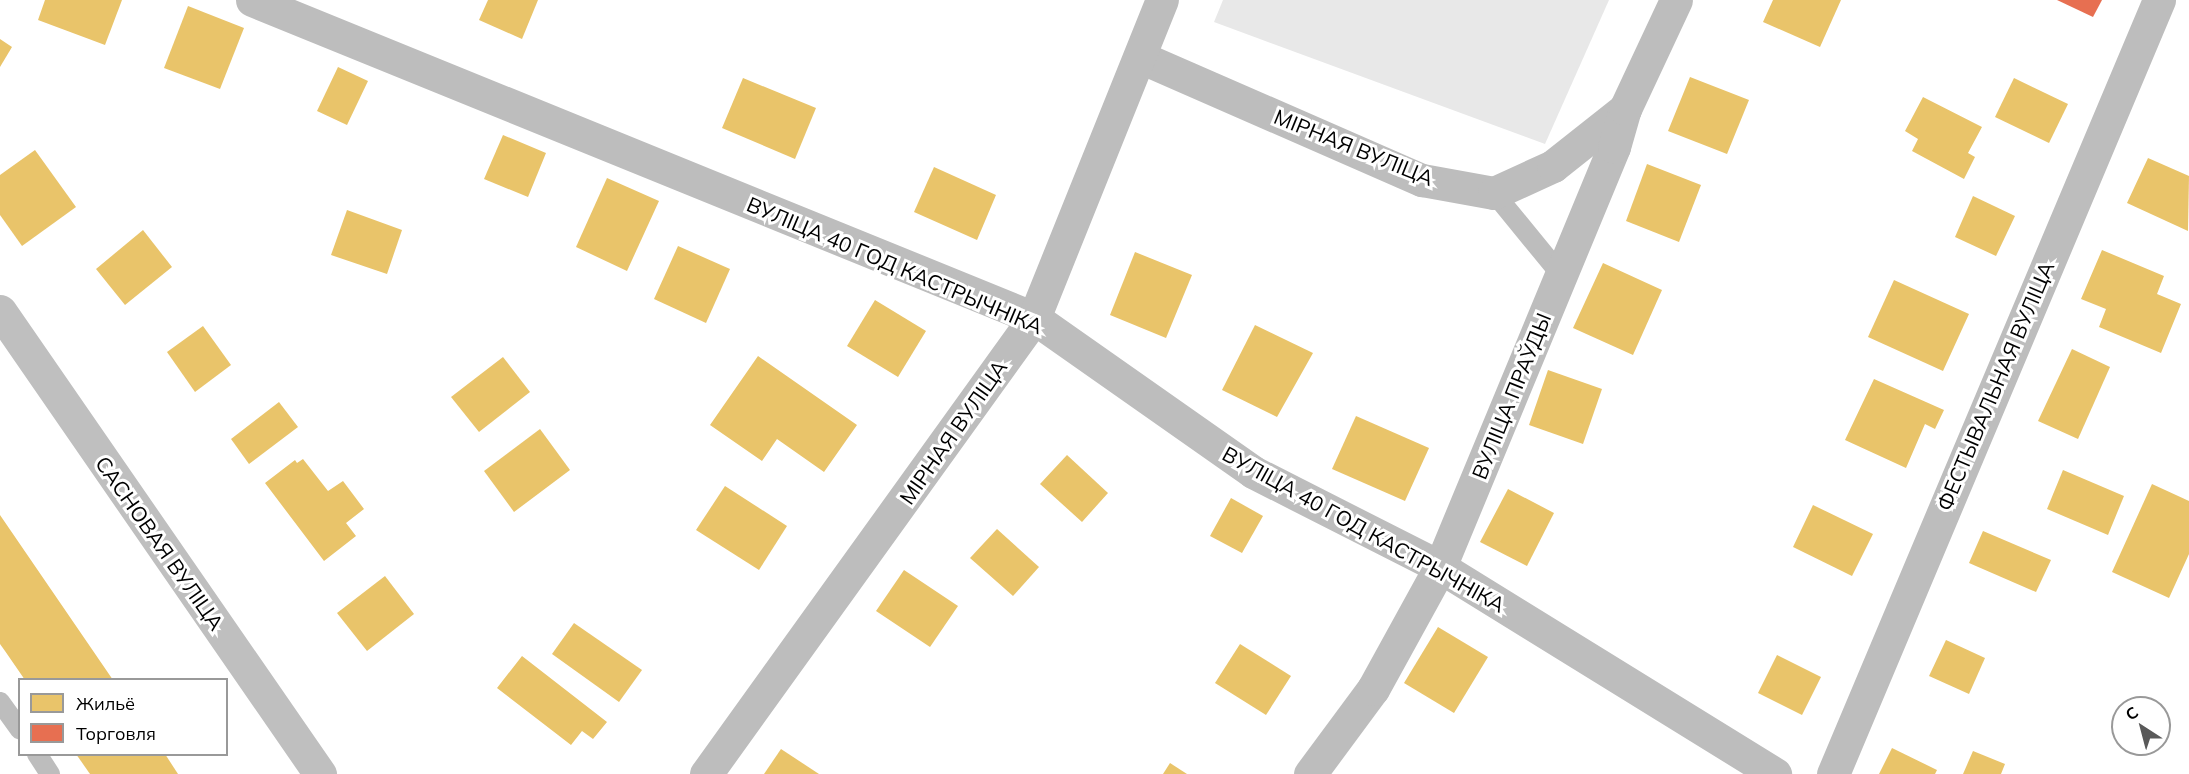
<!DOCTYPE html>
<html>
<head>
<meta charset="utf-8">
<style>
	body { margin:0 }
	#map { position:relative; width:2189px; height:774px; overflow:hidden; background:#fff; font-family:Mulish,sans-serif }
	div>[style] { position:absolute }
	.green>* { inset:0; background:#e8e8e8 }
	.homes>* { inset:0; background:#e9c46a }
	.shops>* { inset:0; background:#e76f51 }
	.service>* { height:20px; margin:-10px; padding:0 10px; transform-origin:10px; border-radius:10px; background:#bdbdbd }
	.minor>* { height:33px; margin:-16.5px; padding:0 16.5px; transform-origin:16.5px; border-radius:16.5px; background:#bdbdbd }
	.secondary>* { height:33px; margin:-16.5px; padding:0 16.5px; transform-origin:16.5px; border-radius:16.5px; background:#bfbfbf }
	span { translate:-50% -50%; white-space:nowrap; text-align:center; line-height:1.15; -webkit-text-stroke:6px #fff; paint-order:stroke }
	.street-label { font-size:21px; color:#000 }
	.legend { position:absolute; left:18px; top:678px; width:210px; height:78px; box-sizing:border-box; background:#fff; border:2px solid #999; margin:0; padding:8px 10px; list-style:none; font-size:18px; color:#000 }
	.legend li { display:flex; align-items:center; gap:12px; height:30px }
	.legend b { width:30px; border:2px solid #999 }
	.north { position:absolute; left:2111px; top:696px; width:60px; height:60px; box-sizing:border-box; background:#fff; border:2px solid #999; border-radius:50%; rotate:324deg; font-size:16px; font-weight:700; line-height:24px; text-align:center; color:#000 }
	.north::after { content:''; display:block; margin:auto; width:21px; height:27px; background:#595959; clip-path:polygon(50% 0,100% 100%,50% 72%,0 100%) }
</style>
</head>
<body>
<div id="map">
	<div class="green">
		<i style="clip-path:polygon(1223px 0,1609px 0,1545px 144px,1214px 22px)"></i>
	</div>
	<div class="homes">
		<i style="clip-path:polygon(45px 0,122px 0,105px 45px,38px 20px)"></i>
		<i style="clip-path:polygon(488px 0,538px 0,522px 39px,479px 20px)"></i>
		<i style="clip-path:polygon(1773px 0,1841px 0,1820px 47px,1763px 22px)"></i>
		<i style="clip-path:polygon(188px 6px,244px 28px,220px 89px,164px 68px)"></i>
		<i style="clip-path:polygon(0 39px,12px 47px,0 67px)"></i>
		<i style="clip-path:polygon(338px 67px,368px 81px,347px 125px,317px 111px)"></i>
		<i style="clip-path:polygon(1690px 77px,1749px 100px,1727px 154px,1668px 131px)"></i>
		<i style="clip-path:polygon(743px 78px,816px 108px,795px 159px,722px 128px)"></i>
		<i style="clip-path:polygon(2014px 78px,2068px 104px,2049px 143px,1995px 117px)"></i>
		<i style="clip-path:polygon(1923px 97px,1982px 127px,1968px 153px,1975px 157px,1964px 179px,1912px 151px,1918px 139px,1905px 131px)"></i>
		<i style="clip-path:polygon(503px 135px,546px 153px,528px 197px,484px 179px)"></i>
		<i style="clip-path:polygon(35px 150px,76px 207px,22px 246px,0 215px,0 175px)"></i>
		<i style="clip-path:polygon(2148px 158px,2189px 176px,2188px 231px,2127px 203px)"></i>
		<i style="clip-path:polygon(1647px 164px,1701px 185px,1679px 242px,1626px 221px)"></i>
		<i style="clip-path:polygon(934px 167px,996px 195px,977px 240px,914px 212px)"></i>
		<i style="clip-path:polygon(607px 178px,659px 201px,627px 271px,576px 247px)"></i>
		<i style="clip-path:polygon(1973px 196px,2015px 216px,1996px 256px,1955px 237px)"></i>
		<i style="clip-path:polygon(347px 210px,402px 230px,387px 274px,331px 255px)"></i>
		<i style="clip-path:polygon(143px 230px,172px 267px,125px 305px,96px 269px)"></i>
		<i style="clip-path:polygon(678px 246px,730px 269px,706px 323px,654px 299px)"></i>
		<i style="clip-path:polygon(2102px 250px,2164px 276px,2157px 294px,2181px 304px,2161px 353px,2099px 327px,2106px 309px,2081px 299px)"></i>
		<i style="clip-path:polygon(1135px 252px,1192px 275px,1166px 338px,1110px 315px)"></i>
		<i style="clip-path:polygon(1603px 263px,1662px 290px,1633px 355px,1573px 328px)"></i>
		<i style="clip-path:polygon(1894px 280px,1969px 314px,1943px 371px,1868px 337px)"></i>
		<i style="clip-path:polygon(875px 300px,926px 331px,898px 377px,847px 346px)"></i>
		<i style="clip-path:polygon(1255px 325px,1313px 353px,1277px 417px,1222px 390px)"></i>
		<i style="clip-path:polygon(203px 326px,231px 365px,195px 392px,167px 352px)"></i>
		<i style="clip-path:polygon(2072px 349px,2110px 367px,2078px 439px,2038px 421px)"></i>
		<i style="clip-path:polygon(758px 356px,857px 425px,824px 472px,777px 439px,762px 461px,710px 425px)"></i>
		<i style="clip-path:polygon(503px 357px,530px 392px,479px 432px,451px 397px)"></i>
		<i style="clip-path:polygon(1548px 370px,1602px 389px,1583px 444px,1529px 425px)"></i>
		<i style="clip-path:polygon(1874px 379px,1944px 410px,1935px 429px,1925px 424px,1906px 468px,1845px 440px)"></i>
		<i style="clip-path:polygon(279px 402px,298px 427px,249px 464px,231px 439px)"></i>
		<i style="clip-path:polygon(1356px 416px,1429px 448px,1405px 501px,1332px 469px)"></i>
		<i style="clip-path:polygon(540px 429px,570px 470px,514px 512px,484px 471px)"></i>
		<i style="clip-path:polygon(1067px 455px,1108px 493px,1082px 522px,1040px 484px)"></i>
		<i style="clip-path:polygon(303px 459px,328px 491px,343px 481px,364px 509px,346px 523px,356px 536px,324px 561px,265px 483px,295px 460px,297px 463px)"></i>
		<i style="clip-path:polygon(2063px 470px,2124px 496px,2108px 535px,2047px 509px)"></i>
		<i style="clip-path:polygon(2152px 484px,2189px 501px,2189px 554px,2169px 598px,2112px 572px)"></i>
		<i style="clip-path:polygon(725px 486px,787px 526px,759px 570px,696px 530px)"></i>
		<i style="clip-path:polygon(1508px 489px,1554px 513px,1527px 566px,1480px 542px)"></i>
		<i style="clip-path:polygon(1231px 498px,1263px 516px,1242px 553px,1210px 536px)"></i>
		<i style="clip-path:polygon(1813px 505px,1873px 534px,1852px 576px,1793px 547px)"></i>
		<i style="clip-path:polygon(0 515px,113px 680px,25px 680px,5px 651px,0 644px)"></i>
		<i style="clip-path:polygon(997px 529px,1039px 567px,1013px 596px,970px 558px)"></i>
		<i style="clip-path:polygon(1983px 531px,2051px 560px,2036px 592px,1969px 563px)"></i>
		<i style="clip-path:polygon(904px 570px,958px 606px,930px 647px,876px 611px)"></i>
		<i style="clip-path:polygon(385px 576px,414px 614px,367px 651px,337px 613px)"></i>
		<i style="clip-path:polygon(574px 623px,642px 670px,619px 702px,552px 654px)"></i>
		<i style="clip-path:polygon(1438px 627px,1488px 657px,1454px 713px,1404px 683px)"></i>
		<i style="clip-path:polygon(1946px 640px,1985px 658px,1969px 694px,1929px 676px)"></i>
		<i style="clip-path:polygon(1240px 644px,1291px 676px,1266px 715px,1215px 683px)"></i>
		<i style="clip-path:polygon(1777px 655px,1821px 677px,1802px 715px,1758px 693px)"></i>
		<i style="clip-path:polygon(522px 656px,607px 722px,593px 739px,582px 731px,571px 745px,497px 688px)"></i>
		<i style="clip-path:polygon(1892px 748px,1937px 770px,1935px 774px,1879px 774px)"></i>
		<i style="clip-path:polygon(781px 749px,819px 774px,764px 774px)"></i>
		<i style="clip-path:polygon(1973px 751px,2005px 764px,2001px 774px,1963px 774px)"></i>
		<i style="clip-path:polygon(76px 754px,165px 754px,178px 774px,90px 774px)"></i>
		<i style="clip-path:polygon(1170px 763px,1187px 774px,1163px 774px)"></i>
	</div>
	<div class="shops">
		<i style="clip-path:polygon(2057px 0,2102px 0,2093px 17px)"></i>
	</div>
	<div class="service">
		<i style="left:1494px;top:193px;width:106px;rotate:50.7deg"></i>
		<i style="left:0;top:702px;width:34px;rotate:54deg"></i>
		<i style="left:37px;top:754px;width:24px;rotate:57deg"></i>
	</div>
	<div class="minor">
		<i style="left:252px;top:0;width:844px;rotate:22.13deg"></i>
		<i style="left:1034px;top:318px;width:268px;rotate:35.1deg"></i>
		<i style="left:1253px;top:472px;width:210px;rotate:26.9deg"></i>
		<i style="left:1440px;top:567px;width:394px;rotate:31.7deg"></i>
		<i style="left:1140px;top:57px;width:308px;rotate:23.6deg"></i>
		<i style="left:1422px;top:180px;width:73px;rotate:10.2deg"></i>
		<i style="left:1494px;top:193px;width:65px;rotate:-24.6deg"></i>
		<i style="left:1553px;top:166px;width:92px;rotate:-38.4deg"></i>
		<i style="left:706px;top:774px;width:562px;rotate:-54.27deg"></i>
		<i style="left:1034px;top:318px;width:343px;rotate:-68.1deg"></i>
		<i style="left:1310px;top:774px;width:106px;rotate:-53.5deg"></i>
		<i style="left:1373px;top:689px;width:139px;rotate:-61.2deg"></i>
		<i style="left:1440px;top:567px;width:455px;rotate:-67.5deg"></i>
		<i style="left:1614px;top:147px;width:40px;rotate:-74deg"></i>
		<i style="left:1625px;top:109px;width:120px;rotate:-64.9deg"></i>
		<i style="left:1833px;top:774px;width:840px;rotate:-67.16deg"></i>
	</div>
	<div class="secondary">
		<i style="left:0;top:311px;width:563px;rotate:55.35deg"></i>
	</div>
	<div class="street-label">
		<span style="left:1354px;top:147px;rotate:22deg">МІРНАЯ ВУЛІЦА</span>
		<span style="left:895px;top:265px;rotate:23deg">ВУЛІЦА 40 ГОД КАСТРЫЧНІКА</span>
		<span style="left:1995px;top:386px;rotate:-67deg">ФЕСТЫВАЛЬНАЯ ВУЛІЦА</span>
		<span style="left:1511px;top:396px;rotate:-68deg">ВУЛІЦА ПРАЎДЫ</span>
		<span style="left:953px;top:432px;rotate:-55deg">МІРНАЯ ВУЛІЦА</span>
		<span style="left:1364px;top:529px;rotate:29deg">ВУЛІЦА 40 ГОД КАСТРЫЧНІКА</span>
		<span style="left:160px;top:543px;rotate:55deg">САСНОВАЯ ВУЛІЦА</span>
	</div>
	<ul class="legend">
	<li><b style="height:16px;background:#e9c46a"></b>Жильё</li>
	<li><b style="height:16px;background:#e76f51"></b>Торговля</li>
	</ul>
	<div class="north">С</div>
</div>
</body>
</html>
